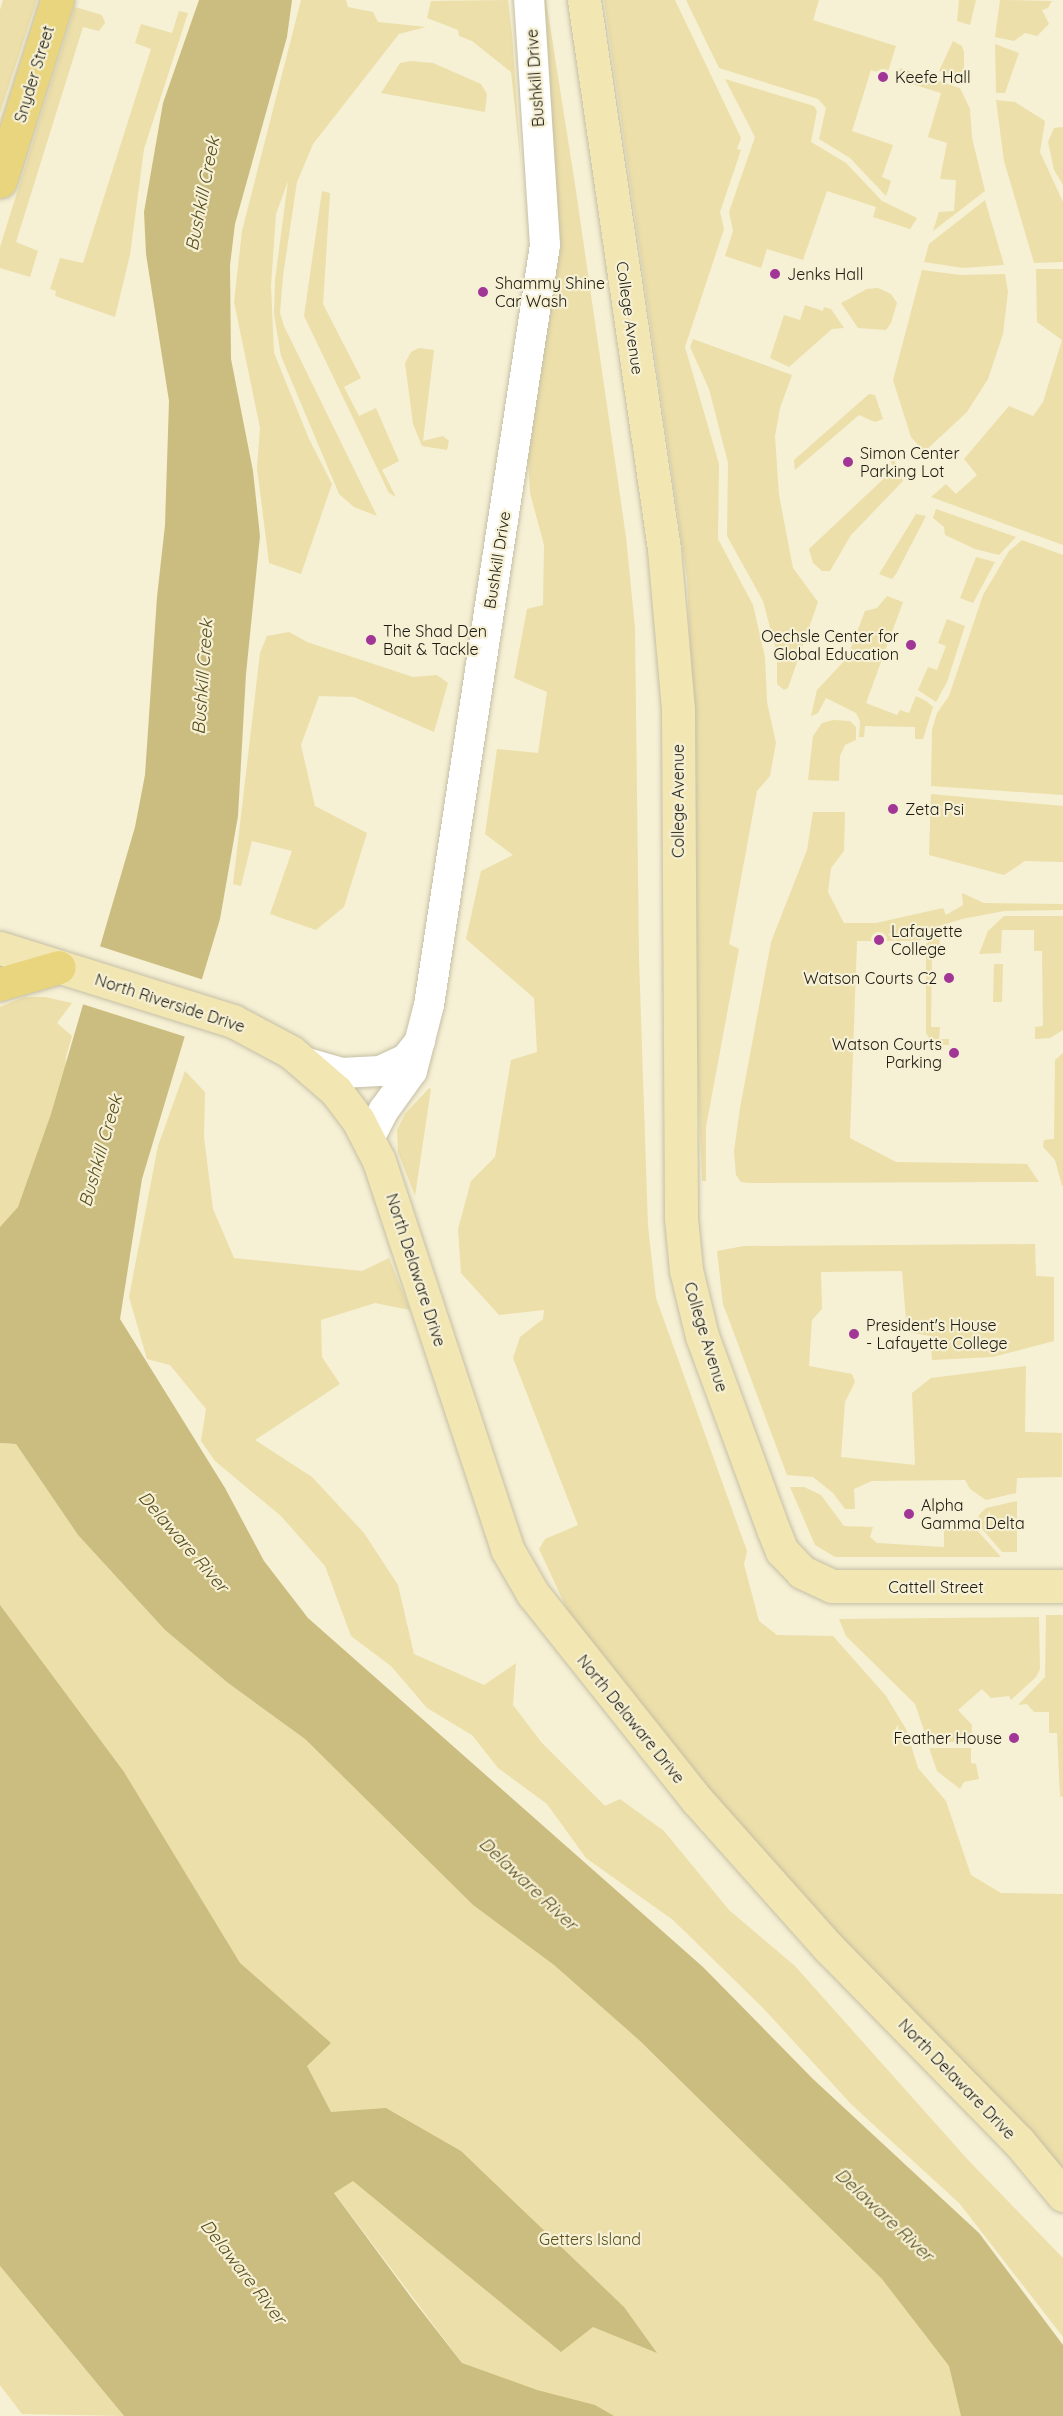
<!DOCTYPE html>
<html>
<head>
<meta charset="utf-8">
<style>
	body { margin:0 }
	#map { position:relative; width:1063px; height:2416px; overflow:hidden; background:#f6f0d5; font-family:Quicksand,sans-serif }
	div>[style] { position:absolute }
	.green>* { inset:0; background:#ecdfa9 }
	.water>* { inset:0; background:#cbbd7f }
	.pier>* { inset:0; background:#f6f0d5 }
	.roads { filter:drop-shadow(0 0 2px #c5bfa5) drop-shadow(0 0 2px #c5bfa5) }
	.minor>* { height:30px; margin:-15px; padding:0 15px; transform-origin:15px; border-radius:15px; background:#fff }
	.major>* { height:33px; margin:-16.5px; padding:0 16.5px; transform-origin:16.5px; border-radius:16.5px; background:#f2e6b2 }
	.highway>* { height:33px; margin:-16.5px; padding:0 16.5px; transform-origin:16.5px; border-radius:16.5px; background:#e9d57e }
	.dots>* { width:16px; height:16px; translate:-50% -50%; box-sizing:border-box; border:3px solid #f6f0d5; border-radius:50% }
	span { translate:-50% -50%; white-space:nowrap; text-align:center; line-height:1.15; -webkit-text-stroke:4.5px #f6f0d5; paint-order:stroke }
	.street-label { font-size:16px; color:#1b1910 }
	.poi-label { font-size:16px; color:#1b1910 }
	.left { translate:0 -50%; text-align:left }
	.right { translate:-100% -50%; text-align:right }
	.park-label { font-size:16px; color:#584d1d }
	.water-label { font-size:18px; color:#584d1d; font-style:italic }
</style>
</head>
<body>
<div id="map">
	<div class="green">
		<i style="clip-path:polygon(3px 0,37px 0,0 113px,0 10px)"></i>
		<i style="clip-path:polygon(301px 0,346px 0,348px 7px,373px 12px,378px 22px,426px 27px,399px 34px,313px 144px,297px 182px,283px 276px,280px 313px,284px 326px,377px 516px,354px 507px,339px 494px,281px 356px,274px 314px,275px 280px,288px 181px,276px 214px,271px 286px,274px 353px,309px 439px,332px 484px,301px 574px,269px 563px,257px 468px,260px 428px,234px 302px,242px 231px)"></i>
		<i style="clip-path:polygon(508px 0,512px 34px,521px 164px,511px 72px,472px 41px,459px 36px,458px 30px,427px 18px,431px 1px)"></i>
		<i style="clip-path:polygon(540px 0,546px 0,576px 191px,626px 537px,635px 628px,639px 958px,648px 1226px,656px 1298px,747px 1551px,744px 1564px,759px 1621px,777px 1635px,833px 1636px,886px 1696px,906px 1729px,918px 1768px,946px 1801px,971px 1875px,1001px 1893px,1063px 1894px,1063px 2174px,806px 1901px,679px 1757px,572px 1620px,539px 1549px,545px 1539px,578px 1525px,513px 1358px,520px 1337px,543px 1319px,544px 1310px,499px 1315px,461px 1273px,458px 1229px,471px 1181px,495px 1157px,511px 1060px,537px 1052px,534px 998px,466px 939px,481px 871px,513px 855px,485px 834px,497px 749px,538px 753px,547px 692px,514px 678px,527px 609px,543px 605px,544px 545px,530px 493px,528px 457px,558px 236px)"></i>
		<i style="clip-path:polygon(604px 0,675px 0,741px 138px,737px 149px,741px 150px,720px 212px,724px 229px,685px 347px,719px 464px,718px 539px,753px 605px,765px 657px,767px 702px,776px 743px,770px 776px,757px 791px,729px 944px,739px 949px,706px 1127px,706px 1181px,702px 1181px,697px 1053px,696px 782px,687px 578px)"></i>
		<i style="clip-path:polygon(686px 0,819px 0,813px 20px,896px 46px,887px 75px,871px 70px,852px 131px,893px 145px,882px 177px,891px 181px,886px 196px,850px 158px,819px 139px,826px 108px,818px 99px,719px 68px)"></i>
		<i style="clip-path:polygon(959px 0,976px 0,970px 25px,957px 21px)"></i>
		<i style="clip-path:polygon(1000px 0,1052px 1px,1048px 8px,1042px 10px,1049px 24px,1037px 36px,1025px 33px,1014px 41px,995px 37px)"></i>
		<i style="clip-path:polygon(75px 7px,102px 15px,105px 23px,99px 31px,83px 27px,16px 242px,38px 251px,30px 277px,0 268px,0 247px)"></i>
		<i style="clip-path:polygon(179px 11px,188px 13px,144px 149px,130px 255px,115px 317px,55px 296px,56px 291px,50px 289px,60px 258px,83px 263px,151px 49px,135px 43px,141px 24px,172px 33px)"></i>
		<i style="clip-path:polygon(953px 41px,962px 46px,964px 52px,964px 80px,939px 71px)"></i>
		<i style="clip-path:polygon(995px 44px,1019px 53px,1005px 93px,996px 93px)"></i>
		<i style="clip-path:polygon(410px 61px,433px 63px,481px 84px,487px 94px,485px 112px,381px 93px,400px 63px)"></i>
		<i style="clip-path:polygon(900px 68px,960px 88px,970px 109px,972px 138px,985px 191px,933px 231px,939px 212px,954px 211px,956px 180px,940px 179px,947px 143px,928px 137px,941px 93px,896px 79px)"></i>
		<i style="clip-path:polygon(725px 79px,814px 106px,817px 111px,811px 142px,846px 163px,882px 201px,917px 218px,910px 229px,873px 217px,876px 207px,827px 191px,803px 260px,767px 249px,761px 268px,725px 256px,733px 231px,729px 212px,755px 137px)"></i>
		<i style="clip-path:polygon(996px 100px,1015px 102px,1045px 121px,1040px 152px,1063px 202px,1063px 262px,1034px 263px,1004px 161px)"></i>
		<i style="clip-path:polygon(1063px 127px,1063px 185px,1054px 170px,1048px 142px,1054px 128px)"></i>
		<i style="clip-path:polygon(322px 191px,330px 193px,323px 304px,361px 378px,344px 387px,359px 416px,376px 408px,399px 461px,382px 470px,396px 497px,389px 493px,304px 316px)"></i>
		<i style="clip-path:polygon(985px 200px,1004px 265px,963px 268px,924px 262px,929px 244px)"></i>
		<i style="clip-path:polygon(1036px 269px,1063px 269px,1063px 545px,931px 497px,946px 484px,956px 494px,977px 475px,964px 459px,1009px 406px,1033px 416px,1043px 402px,1062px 340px,1037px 322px)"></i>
		<i style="clip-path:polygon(922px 270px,960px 275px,1005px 274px,1008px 292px,1003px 334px,988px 379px,967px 412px,924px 452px,911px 437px,893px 380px)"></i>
		<i style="clip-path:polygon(878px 288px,891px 294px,897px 303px,891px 323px,886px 330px,858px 328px,841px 303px,867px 289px)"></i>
		<i style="clip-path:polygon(805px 305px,823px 311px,824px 307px,831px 309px,844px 328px,832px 329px,789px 367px,770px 358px,784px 315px,800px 320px)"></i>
		<i style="clip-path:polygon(693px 339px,792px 375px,780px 408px,775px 436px,779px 495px,793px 568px,818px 602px,788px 688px,784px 690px,777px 684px,777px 654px,763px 601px,727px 536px,728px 463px,709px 389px,690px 347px)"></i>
		<i style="clip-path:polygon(419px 348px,434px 350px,423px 441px,443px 436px,449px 441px,447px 450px,422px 446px,413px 424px,405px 363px,411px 352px)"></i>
		<i style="clip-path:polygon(869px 394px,875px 395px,883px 419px,875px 422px,859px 415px,795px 470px,794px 460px)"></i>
		<i style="clip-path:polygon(890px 450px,903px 481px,851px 535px,830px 571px,822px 571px,813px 563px,809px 549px,894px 469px,887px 454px)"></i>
		<i style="clip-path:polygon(936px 509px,1016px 537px,999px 555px,975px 549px,945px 535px,944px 527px,933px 518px)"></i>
		<i style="clip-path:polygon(916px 514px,926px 516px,896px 574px,892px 579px,879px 574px)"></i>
		<i style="clip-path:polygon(1022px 540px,1063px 555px,1063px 795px,931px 786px,932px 730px,937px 713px,949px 696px,983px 595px,1009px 551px)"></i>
		<i style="clip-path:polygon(976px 557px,995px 562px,973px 603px,960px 598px)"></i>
		<i style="clip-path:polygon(887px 596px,903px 602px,866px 703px,897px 715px,900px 710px,909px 713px,916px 696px,926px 701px,933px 707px,923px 739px,915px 739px,915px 727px,912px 727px,865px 726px,864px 737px,859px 737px,860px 721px,856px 713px,826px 698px,818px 713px,811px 716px,817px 690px,847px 658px,865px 611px,877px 608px)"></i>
		<i style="clip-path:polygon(947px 619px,965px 626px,947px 682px,936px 702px,918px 690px,928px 667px,937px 670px,946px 646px,938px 643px)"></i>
		<i style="clip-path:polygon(289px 632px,307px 642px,413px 677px,437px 675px,448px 683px,434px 732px,354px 697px,319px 696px,301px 745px,315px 806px,367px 833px,344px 907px,316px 930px,270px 914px,292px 851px,252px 841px,241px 886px,233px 884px,260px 653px,267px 636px)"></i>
		<i style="clip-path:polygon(833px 720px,850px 721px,856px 727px,856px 740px,845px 745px,840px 756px,839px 781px,808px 780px,813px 736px,822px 723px)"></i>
		<i style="clip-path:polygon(931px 794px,1063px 806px,1063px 862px,1025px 861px,1004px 875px,929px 855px)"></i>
		<i style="clip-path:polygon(813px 812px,845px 812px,844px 851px,831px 868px,828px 892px,844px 923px,876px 923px,943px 908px,946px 915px,963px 905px,962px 893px,984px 903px,1063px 904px,1063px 910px,1004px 911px,962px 919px,939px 926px,919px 941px,857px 941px,850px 1138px,896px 1162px,1027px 1164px,1039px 1182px,749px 1183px,741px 1182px,736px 1175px,734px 1151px,740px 1108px,771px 942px,807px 850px)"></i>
		<i style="clip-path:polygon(1004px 916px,1063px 916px,1063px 1030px,1050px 1038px,1035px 1039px,1035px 1027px,1043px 1026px,1042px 951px,1034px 951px,1034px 930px,1002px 930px,1001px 953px,979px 954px,988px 931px)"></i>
		<i style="clip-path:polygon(939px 933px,940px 949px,932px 950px,931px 1027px,940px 1027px,939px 1039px,949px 1039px,949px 1045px,933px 1045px,926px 1033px,926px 944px)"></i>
		<i style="clip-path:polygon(994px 964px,1003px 964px,1002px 1002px,993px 1002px)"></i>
		<i style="clip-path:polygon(24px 997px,45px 997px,72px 1003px,57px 1023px,72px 1036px,66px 1057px,59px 1170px,0 1235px,0 1007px)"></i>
		<i style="clip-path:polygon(1063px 1053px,1063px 1186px,1062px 1186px,1055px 1160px,1043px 1147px,1044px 1140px,1054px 1139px,1055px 1060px)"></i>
		<i style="clip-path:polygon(185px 1071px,205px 1092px,204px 1137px,213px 1209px,234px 1258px,362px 1271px,389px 1258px,410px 1310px,375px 1303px,321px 1320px,322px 1357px,340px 1384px,255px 1440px,312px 1477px,364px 1533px,398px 1585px,414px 1654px,484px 1685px,516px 1663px,513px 1705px,542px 1743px,605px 1806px,620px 1799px,664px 1831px,729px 1910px,795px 1966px,969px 2161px,1063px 2258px,1063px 2337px,960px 2204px,851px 2104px,764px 2009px,673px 1920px,586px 1858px,547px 1804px,498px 1768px,472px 1735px,427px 1708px,391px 1666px,351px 1636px,325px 1566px,281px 1516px,215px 1461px,201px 1441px,206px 1409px,170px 1365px,147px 1359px,129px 1297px,158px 1146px)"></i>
		<i style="clip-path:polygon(429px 1088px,431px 1089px,415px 1196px,398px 1152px,397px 1130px,405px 1114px)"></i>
		<i style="clip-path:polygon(1035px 1244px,1036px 1276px,1054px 1277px,1054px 1341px,993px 1357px,932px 1360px,930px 1336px,907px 1332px,902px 1271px,821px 1272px,822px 1309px,812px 1320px,809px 1366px,852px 1374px,855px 1382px,845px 1402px,841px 1457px,915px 1465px,912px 1393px,931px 1378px,1026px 1366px,1025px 1432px,1062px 1433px,1062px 1477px,1017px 1478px,1016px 1493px,986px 1500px,970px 1489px,965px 1480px,872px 1481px,854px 1489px,855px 1509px,845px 1509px,833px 1493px,813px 1477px,787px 1475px,723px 1304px,717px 1251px,744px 1246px)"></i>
		<i style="clip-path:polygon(0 1443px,16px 1444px,78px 1535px,165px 1630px,228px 1683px,305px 1739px,473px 1905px,554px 1965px,640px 2041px,882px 2279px,926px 2301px,984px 2416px,502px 2416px,254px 2086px,0 1640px)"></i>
		<i style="clip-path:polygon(790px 1487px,804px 1487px,821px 1495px,844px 1526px,873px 1527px,870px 1537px,877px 1543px,944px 1547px,944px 1529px,975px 1528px,1001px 1557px,835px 1557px,815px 1545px)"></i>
		<i style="clip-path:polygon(1017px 1501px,1017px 1552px,1002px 1552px,977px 1523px,979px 1515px,986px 1508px)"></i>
		<i style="clip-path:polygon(1046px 1615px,1063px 1615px,1063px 1797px,1060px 1796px,1057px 1733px,1049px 1733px,1049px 1712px,1034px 1712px,1027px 1704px,1018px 1705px,1045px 1677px)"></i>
		<i style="clip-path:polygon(1039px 1617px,1040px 1669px,1036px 1677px,1011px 1700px,1009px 1696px,991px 1698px,982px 1689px,958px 1710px,972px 1725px,971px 1742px,928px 1742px,915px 1704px,846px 1636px,839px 1619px)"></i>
		<i style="clip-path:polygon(929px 1748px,971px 1748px,971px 1763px,976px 1764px,979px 1779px,964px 1782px,960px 1789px,937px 1771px)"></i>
		<i style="clip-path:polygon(0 2266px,124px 2416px,22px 2414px,0 2385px)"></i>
	</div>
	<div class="water">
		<i style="clip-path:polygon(199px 0,292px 0,287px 37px,235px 224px,230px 265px,231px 359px,253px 471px,260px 536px,246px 674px,238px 816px,220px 919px,142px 1179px,120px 1319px,225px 1488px,264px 1561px,308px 1618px,703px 1967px,813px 2079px,979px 2233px,1063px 2345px,1063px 2416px,961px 2416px,949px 2366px,882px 2279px,640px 2041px,554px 1965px,473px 1905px,305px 1739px,228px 1683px,165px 1630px,78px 1535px,16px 1444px,0 1443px,0 1227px,18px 1207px,51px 1114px,135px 827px,145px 775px,157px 597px,165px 525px,169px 401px,146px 254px,144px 212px,163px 103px)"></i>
		<i style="clip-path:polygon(0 1605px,124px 1772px,240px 1963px,331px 2043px,307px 2066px,331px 2112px,386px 2108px,461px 2151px,624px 2307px,657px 2353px,593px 2327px,561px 2352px,353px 2181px,334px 2193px,413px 2300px,462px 2363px,537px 2390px,595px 2405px,614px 2416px,124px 2416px,0 2266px)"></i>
	</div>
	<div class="pier">
		<i style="clip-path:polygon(96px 945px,204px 980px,186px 1037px,79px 1003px)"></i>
	</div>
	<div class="roads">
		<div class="minor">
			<i style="left:307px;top:1063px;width:35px;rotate:16deg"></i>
			<i style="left:341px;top:1073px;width:39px;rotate:-3deg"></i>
			<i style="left:380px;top:1071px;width:29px;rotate:-25deg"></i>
			<i style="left:406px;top:1059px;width:23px;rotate:-52deg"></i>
			<i style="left:369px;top:1139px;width:33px;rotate:-63deg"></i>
			<i style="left:384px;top:1110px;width:48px;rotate:-54.3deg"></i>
			<i style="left:412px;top:1071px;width:68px;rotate:-75.6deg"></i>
			<i style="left:429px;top:1005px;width:769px;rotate:-81.32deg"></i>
			<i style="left:545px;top:245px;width:246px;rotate:-93.7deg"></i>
		</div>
		<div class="major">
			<i style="left:584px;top:0;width:555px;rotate:81.71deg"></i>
			<i style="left:664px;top:549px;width:161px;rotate:85deg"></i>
			<i style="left:678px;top:709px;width:509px;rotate:89.66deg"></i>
			<i style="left:681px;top:1218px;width:52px;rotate:84.5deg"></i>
			<i style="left:686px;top:1270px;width:68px;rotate:76.4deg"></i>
			<i style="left:702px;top:1336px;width:206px;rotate:69.8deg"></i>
			<i style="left:773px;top:1529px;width:24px;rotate:68deg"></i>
			<i style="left:782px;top:1551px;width:29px;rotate:46deg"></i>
			<i style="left:802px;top:1572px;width:33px;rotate:25deg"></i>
			<i style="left:832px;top:1586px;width:231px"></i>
			<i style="left:0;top:948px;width:244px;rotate:17.4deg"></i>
			<i style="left:233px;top:1021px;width:66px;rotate:28.1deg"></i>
			<i style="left:291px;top:1052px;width:60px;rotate:40.9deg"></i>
			<i style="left:336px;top:1091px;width:36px;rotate:53deg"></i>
			<i style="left:358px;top:1120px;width:46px;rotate:62.9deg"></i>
			<i style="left:379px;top:1161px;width:409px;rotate:71.7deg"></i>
			<i style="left:507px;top:1549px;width:52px;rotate:60deg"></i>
			<i style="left:533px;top:1594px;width:263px;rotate:51.5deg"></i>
			<i style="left:697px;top:1800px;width:198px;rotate:48.3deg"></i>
			<i style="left:829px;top:1948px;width:272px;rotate:45.6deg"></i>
			<i style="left:1019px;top:2142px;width:69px;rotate:50.3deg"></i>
		</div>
		<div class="highway">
			<i style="left:0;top:181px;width:190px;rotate:-72.5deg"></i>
			<i style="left:0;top:984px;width:61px;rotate:-16.1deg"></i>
		</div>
	</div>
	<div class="dots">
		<i style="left:883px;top:77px;background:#a13697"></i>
		<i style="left:775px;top:274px;background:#a13697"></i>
		<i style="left:483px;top:292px;background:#a13697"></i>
		<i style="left:848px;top:462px;background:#a13697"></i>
		<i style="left:371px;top:640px;background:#a13697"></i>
		<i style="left:911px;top:645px;background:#a13697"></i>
		<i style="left:893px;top:809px;background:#a13697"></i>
		<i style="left:879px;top:940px;background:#a13697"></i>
		<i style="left:949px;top:978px;background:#a13697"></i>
		<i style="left:954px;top:1053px;background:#a13697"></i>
		<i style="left:854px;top:1334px;background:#a13697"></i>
		<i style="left:909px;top:1514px;background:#a13697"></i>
		<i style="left:1014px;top:1738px;background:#a13697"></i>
	</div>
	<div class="street-label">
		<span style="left:34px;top:74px;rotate:-73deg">Snyder Street</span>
		<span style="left:535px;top:78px;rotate:-94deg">Bushkill Drive</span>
		<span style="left:630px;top:318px;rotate:82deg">College Avenue</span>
		<span style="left:497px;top:560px;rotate:-81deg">Bushkill Drive</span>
		<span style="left:678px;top:801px;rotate:-90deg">College Avenue</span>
		<span style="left:170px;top:1003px;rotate:18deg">North Riverside Drive</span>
		<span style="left:416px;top:1270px;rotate:72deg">North Delaware Drive</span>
		<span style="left:706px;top:1337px;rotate:73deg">College Avenue</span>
		<span style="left:936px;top:1587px">Cattell Street</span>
		<span style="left:631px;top:1719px;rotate:51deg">North Delaware Drive</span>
		<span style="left:957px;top:2079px;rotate:46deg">North Delaware Drive</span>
	</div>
	<div class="poi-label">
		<span class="left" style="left:895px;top:77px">Keefe Hall</span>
		<span class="left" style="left:787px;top:274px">Jenks Hall</span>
		<span class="left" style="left:495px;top:292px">Shammy Shine<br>Car Wash</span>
		<span class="left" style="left:860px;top:462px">Simon Center<br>Parking Lot</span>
		<span class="left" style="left:383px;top:640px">The Shad Den<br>Bait &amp; Tackle</span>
		<span class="right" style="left:899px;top:645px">Oechsle Center for<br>Global Education</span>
		<span class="left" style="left:905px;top:809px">Zeta Psi</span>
		<span class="left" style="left:891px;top:940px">Lafayette<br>College</span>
		<span class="right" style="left:937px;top:978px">Watson Courts C2</span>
		<span class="right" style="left:942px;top:1053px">Watson Courts<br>Parking</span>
		<span class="left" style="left:866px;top:1334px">President's House<br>- Lafayette College</span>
		<span class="left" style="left:921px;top:1514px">Alpha<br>Gamma Delta</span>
		<span class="right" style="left:1002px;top:1738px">Feather House</span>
	</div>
	<div class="park-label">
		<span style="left:590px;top:2239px">Getters Island</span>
	</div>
	<div class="water-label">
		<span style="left:203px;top:194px;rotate:-79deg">Bushkill Creek</span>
		<span style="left:203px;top:677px;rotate:-86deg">Bushkill Creek</span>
		<span style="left:101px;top:1151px;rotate:-74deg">Bushkill Creek</span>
		<span style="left:183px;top:1542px;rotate:49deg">Delaware River</span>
		<span style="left:528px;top:1884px;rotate:43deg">Delaware River</span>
		<span style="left:884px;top:2215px;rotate:43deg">Delaware River</span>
		<span style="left:243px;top:2272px;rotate:52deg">Delaware River</span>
	</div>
</div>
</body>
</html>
